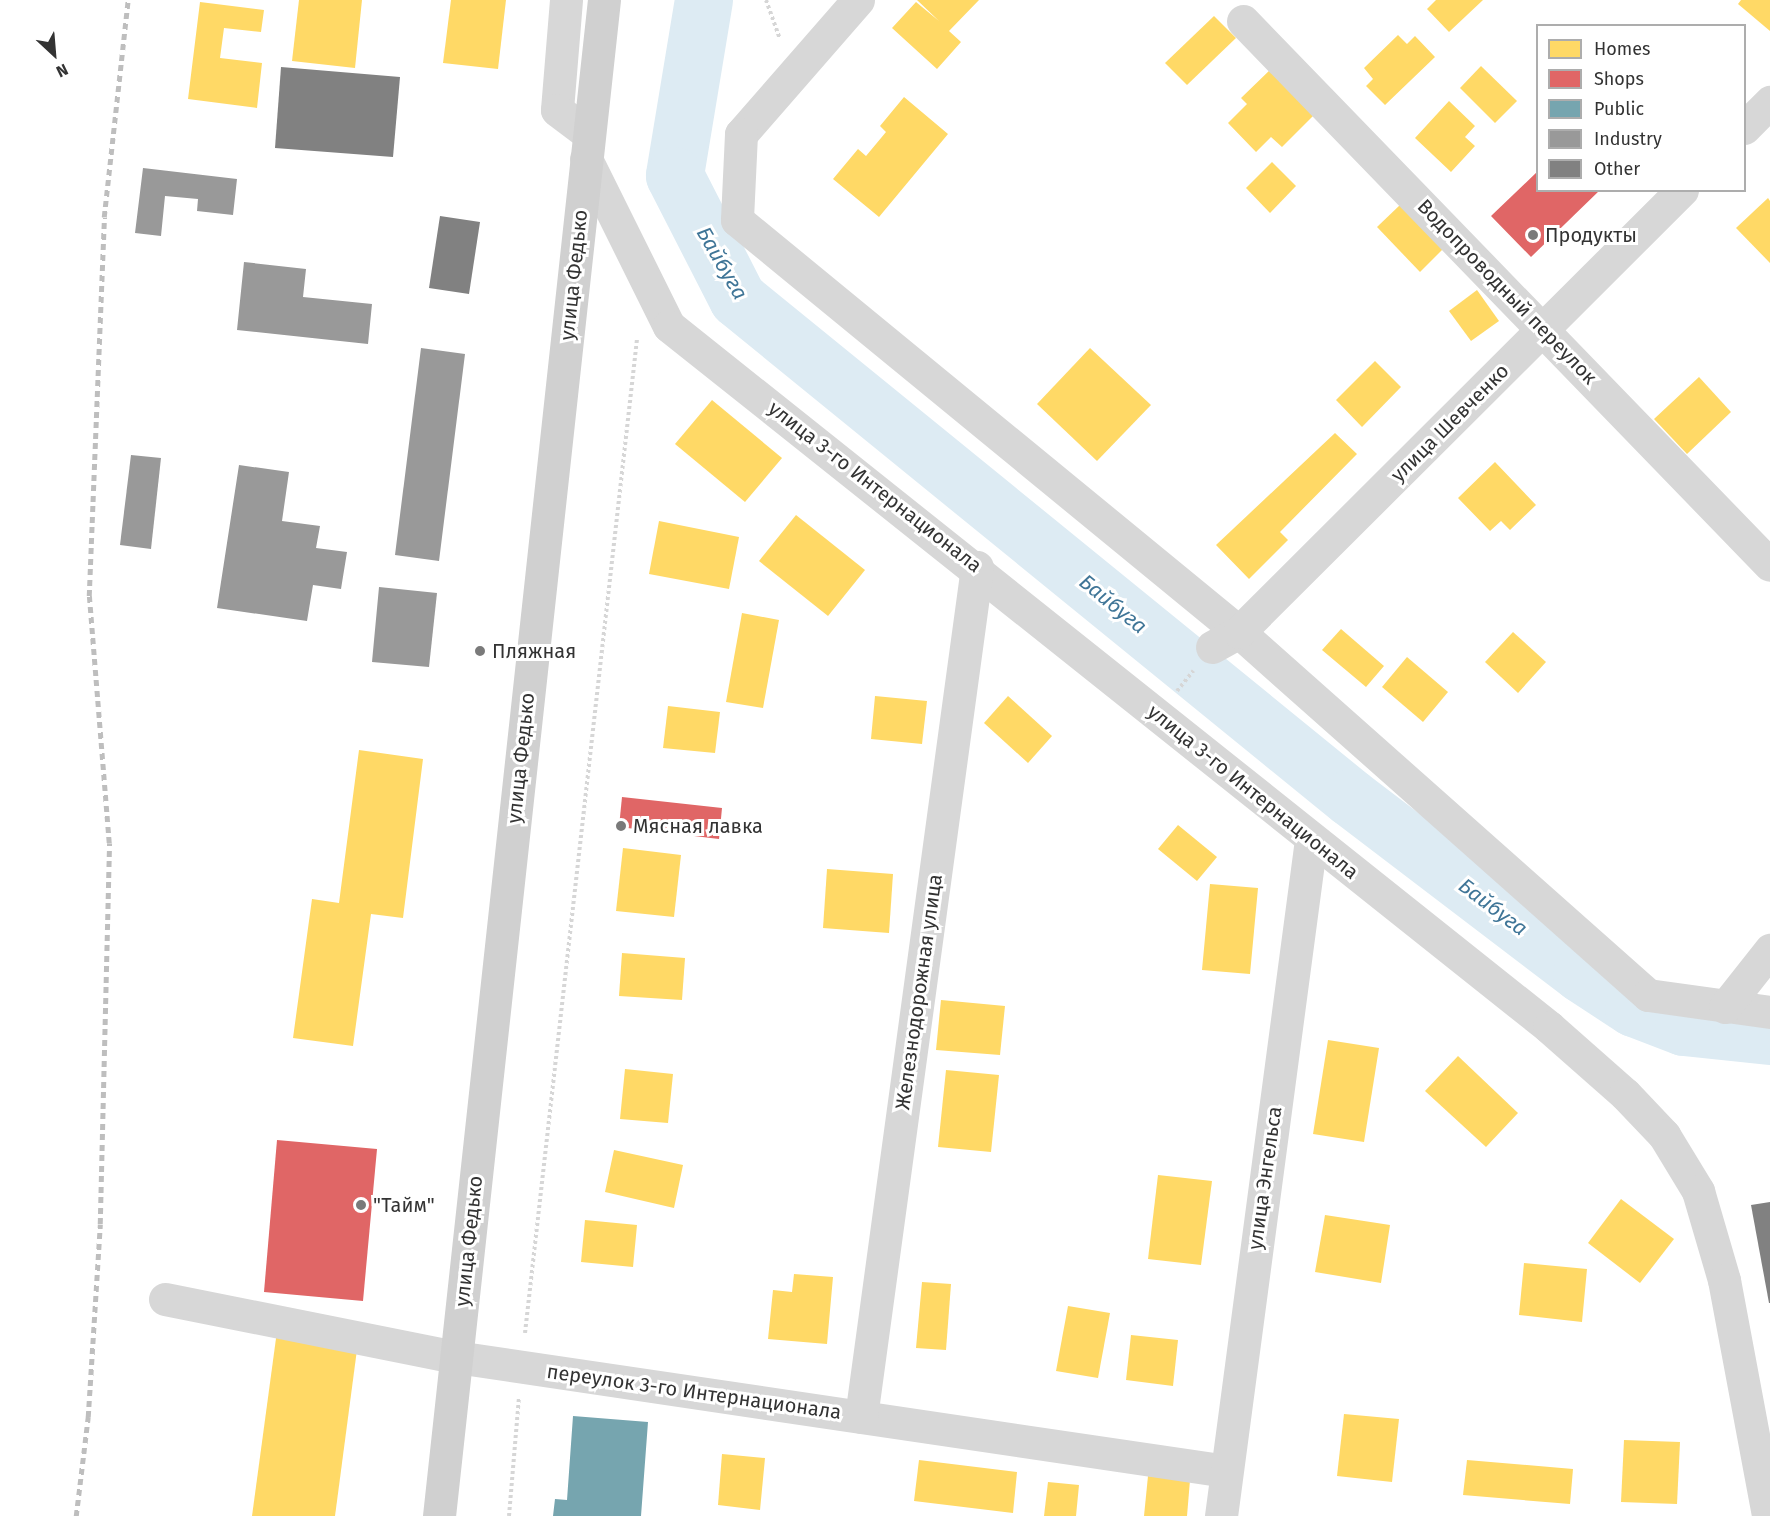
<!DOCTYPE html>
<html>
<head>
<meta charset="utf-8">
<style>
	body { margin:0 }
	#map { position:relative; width:1770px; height:1516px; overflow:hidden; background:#fff; font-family:"Fira Sans",sans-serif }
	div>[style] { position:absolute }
	.homes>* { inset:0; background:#ffd966 }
	.shops>* { inset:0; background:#e06666 }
	.public>* { inset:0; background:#76a5af }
	.industry>* { inset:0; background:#999 }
	.river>* { height:58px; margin:-29px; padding:0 29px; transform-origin:29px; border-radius:29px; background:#ddebf3 }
	.building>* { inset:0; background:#818181 }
	.path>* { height:4px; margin-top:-2px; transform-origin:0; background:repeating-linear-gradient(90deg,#d6d6d6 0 3px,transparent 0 6px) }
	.minor>* { height:33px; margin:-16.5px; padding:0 16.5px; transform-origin:16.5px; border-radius:16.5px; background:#d7d7d7 }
	.secondary>* { height:33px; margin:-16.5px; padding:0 16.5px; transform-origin:16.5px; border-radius:16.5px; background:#d0d0d0 }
	.rail>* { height:4.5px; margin-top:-2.25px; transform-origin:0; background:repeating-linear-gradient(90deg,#bebebe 0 6px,transparent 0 10.5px) }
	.dots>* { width:16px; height:16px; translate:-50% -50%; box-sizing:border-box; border:3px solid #fff; border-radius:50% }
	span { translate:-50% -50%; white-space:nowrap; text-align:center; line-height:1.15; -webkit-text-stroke:6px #fff; paint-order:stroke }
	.poi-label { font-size:20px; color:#333 }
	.left { translate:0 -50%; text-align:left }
	.street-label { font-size:20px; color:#333 }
	.water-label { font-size:21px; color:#3f7597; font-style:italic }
	.legend { position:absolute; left:1536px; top:24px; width:210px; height:168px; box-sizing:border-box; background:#fff; border:2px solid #adadad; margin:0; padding:8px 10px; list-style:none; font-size:18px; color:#333 }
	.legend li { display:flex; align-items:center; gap:12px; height:30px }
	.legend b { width:30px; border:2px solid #adadad }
	.north { position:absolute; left:24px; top:24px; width:60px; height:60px; -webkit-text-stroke:4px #fff; paint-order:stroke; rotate:154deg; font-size:16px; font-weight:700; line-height:24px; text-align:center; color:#333 }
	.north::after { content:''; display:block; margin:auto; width:21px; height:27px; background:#333; clip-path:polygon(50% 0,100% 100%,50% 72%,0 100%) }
</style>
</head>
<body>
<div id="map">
	<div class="homes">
		<i style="clip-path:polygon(299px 0,362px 0,355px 68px,292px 61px)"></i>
		<i style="clip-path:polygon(451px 0,506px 0,498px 69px,443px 63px)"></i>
		<i style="clip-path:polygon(917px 0,979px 0,949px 31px,961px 42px,937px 69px,892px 28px,916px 2px,939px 21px)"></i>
		<i style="clip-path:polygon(1436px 0,1483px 0,1449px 32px,1427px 9px)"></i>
		<i style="clip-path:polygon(1741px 0,1770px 0,1770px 31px,1738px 4px)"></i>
		<i style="clip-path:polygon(200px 2px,264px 10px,261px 32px,224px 28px,220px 58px,262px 63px,257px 108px,188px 99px)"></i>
		<i style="clip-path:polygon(1214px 16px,1236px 38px,1187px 85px,1165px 63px)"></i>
		<i style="clip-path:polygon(1398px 35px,1407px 44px,1415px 36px,1435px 57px,1385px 105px,1366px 86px,1373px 79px,1364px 68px)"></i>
		<i style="clip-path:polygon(1481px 66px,1517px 101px,1495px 123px,1460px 88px)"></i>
		<i style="clip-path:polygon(1272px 68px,1316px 113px,1282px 147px,1271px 137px,1256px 152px,1228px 123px,1247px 104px,1241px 98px)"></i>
		<i style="clip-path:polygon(904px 97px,948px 134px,879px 217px,833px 179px,858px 149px,866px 156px,886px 132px,880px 126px)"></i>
		<i style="clip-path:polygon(1449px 101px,1475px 126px,1465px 137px,1475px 146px,1451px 172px,1415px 138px)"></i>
		<i style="clip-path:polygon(1272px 162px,1296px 186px,1270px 213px,1246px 188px)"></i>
		<i style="clip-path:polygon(1768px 198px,1770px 201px,1770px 263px,1736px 228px)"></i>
		<i style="clip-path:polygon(1401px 204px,1444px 248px,1420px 272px,1377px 227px)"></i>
		<i style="clip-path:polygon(1477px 290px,1499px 321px,1471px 341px,1449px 311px)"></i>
		<i style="clip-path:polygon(1090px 348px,1151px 405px,1097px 461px,1037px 404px)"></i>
		<i style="clip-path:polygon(1375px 361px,1401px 387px,1362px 427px,1336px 400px)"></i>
		<i style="clip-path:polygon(1699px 377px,1731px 412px,1687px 454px,1654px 419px)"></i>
		<i style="clip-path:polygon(712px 400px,782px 458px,745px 502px,675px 444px)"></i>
		<i style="clip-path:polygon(1335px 433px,1357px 454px,1280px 532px,1288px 540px,1249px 579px,1216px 545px)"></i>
		<i style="clip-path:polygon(1495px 462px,1536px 505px,1510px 530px,1501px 521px,1490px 531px,1458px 498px)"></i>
		<i style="clip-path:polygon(796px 515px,865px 570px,828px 616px,759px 561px)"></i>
		<i style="clip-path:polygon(659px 521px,739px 537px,729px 589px,649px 574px)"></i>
		<i style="clip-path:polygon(742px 613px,779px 620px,763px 708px,726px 702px)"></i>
		<i style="clip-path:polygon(1341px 629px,1384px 666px,1366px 687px,1322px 650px)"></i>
		<i style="clip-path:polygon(1513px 632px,1546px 662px,1518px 693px,1485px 662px)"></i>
		<i style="clip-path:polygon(1407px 657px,1448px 692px,1423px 722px,1382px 687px)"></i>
		<i style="clip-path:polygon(875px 696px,927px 701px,922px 744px,871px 739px)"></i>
		<i style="clip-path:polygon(1008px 696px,1052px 736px,1028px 763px,984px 723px)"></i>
		<i style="clip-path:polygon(668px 706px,720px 712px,715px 753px,663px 748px)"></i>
		<i style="clip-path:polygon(359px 750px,423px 759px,403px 918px,371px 914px,353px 1046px,293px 1038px,312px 899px,339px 903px)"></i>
		<i style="clip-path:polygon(1178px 825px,1217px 857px,1197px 881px,1158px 849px)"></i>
		<i style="clip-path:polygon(623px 848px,681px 855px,674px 917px,616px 911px)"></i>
		<i style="clip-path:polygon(827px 869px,893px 874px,889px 933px,823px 928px)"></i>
		<i style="clip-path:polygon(1210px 884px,1258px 888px,1250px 974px,1202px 970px)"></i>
		<i style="clip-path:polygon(622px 953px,685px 958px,682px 1000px,619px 996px)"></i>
		<i style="clip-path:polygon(941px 1000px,1005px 1006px,1000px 1055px,936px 1050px)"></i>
		<i style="clip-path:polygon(1328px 1040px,1379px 1048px,1364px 1142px,1313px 1134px)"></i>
		<i style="clip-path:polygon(1458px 1056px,1518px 1113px,1486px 1147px,1425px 1091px)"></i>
		<i style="clip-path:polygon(625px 1069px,673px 1074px,668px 1123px,620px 1119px)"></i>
		<i style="clip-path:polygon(946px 1070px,999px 1075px,991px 1152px,938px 1147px)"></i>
		<i style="clip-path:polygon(614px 1150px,683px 1165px,674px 1208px,605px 1192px)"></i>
		<i style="clip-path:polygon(1158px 1175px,1212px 1181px,1201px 1265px,1148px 1259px)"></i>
		<i style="clip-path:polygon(1621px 1199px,1674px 1239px,1640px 1283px,1588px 1243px)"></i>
		<i style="clip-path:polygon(1325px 1215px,1390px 1225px,1381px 1283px,1315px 1272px)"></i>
		<i style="clip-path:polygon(585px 1220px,637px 1225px,633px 1267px,581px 1262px)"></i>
		<i style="clip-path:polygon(1524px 1263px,1587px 1269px,1582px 1322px,1519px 1315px)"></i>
		<i style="clip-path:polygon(794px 1274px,833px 1277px,827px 1344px,768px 1339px,773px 1290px,792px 1292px)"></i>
		<i style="clip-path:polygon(922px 1282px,951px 1284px,946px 1350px,916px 1348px)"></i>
		<i style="clip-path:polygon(1068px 1306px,1110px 1313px,1098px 1378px,1056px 1371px)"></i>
		<i style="clip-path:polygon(277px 1331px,358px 1342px,335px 1516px,252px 1516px)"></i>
		<i style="clip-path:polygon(1131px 1335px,1178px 1340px,1173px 1386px,1126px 1380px)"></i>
		<i style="clip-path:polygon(1344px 1414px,1399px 1419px,1392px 1482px,1337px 1476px)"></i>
		<i style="clip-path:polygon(1624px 1440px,1680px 1442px,1677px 1504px,1621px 1502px)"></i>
		<i style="clip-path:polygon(722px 1454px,765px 1458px,760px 1510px,718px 1505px)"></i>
		<i style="clip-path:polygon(919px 1460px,1017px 1472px,1013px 1513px,914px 1501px)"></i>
		<i style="clip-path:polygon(1467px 1460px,1573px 1469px,1570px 1504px,1463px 1495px)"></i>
		<i style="clip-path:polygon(1148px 1476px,1190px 1480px,1187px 1516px,1144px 1516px)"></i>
		<i style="clip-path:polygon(1048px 1482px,1079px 1485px,1076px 1516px,1044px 1516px)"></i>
	</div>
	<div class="shops">
		<i style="clip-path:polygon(1538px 171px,1538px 190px,1600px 190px,1531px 257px,1491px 216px)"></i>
		<i style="clip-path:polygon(622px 797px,722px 808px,719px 839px,619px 827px)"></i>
		<i style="clip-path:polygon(277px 1140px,377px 1149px,363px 1301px,264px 1292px)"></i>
	</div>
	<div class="public">
		<i style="clip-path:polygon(573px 1416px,648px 1422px,641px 1516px,553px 1516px,555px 1499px,567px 1500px)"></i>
	</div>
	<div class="industry">
		<i style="clip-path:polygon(143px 168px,237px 179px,233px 215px,197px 211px,198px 199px,165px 196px,161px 236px,135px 233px)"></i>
		<i style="clip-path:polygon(244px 262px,306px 269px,303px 297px,372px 304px,368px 344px,237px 330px)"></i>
		<i style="clip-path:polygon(421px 348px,465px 354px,439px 561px,395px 555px)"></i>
		<i style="clip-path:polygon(131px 455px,161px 458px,151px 549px,120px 545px)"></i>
		<i style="clip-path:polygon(239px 465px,289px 472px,282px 521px,320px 526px,316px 548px,347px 552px,341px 589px,313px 585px,307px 621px,217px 608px)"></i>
		<i style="clip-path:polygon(379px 587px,437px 593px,429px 667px,372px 662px)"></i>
	</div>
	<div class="river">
		<i style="left:704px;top:0;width:178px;rotate:99.4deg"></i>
		<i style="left:675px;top:176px;width:138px;rotate:62.9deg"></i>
		<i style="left:738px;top:299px;width:790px;rotate:39.15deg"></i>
		<i style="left:1351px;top:798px;width:290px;rotate:37.3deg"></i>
		<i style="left:1582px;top:974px;width:62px;rotate:33.2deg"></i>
		<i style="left:1634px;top:1008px;width:53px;rotate:20.8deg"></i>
		<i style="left:1684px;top:1027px;width:86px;rotate:6deg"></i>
	</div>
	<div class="building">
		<i style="clip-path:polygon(281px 67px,400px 77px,393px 157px,275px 148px)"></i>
		<i style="clip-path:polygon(440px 216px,480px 222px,469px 294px,429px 288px)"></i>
		<i style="clip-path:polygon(1770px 1202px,1770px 1303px,1769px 1303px,1751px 1205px)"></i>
	</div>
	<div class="path">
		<i style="left:766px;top:0;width:41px;rotate:70.3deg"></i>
		<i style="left:1177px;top:691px;width:26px;rotate:-51deg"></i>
		<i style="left:525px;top:1333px;width:1000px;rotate:-83.57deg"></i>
		<i style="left:509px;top:1516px;width:119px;rotate:-85.2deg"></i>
	</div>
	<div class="minor">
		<i style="left:566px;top:0;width:110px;rotate:94.7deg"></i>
		<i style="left:557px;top:110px;width:40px;rotate:37deg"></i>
		<i style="left:858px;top:0;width:178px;rotate:131.1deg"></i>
		<i style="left:741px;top:134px;width:86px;rotate:92.7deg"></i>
		<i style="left:737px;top:220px;width:649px;rotate:39.38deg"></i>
		<i style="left:1239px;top:632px;width:547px;rotate:41.59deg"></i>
		<i style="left:1648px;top:995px;width:123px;rotate:7.9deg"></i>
		<i style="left:1243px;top:21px;width:757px;rotate:45.91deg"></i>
		<i style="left:1744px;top:128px;width:37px;rotate:-45deg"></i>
		<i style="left:586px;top:159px;width:186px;rotate:63.6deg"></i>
		<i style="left:669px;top:326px;width:1125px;rotate:38.54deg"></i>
		<i style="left:1549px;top:1027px;width:101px;rotate:41.4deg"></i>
		<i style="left:1625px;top:1094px;width:57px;rotate:46.4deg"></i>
		<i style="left:1664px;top:1135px;width:66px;rotate:58.7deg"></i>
		<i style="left:1698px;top:1191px;width:93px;rotate:73.7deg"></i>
		<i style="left:1724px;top:1280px;width:240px;rotate:79.4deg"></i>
		<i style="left:1212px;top:647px;width:31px;rotate:-29deg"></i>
		<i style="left:1239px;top:632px;width:626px;rotate:-44.94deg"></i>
		<i style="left:1725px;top:1007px;width:73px;rotate:-51.7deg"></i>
		<i style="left:165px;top:1299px;width:297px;rotate:11.3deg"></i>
		<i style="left:456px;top:1357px;width:778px;rotate:8.42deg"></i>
		<i style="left:861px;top:1417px;width:858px;rotate:-82.23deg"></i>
		<i style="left:1221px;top:1516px;width:682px;rotate:-82.42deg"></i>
	</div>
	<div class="secondary">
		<i style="left:439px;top:1516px;width:1525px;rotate:-83.79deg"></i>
	</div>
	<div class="rail">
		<i style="left:76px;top:1516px;width:100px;rotate:-83.1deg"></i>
		<i style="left:88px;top:1417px;width:193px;rotate:-86.4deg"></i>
		<i style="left:100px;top:1224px;width:381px;rotate:-88.6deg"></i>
		<i style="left:109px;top:843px;width:248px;rotate:-94.6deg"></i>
		<i style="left:89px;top:596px;width:379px;rotate:-87.7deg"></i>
		<i style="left:104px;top:217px;width:218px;rotate:-83.7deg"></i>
	</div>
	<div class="dots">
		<i style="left:1533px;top:235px;background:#7a7a7a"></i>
		<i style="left:480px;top:651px;background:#7a7a7a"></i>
		<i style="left:621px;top:826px;background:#7a7a7a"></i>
		<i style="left:361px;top:1205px;background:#7a7a7a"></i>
	</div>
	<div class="poi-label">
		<span class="left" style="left:1545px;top:235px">Продукты</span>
		<span class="left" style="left:492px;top:651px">Пляжная</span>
		<span class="left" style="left:633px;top:826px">Мясная лавка</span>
		<span class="left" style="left:373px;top:1205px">"Тайм"</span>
	</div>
	<div class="street-label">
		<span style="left:574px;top:275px;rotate:-84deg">улица Федько</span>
		<span style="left:1507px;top:292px;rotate:46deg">Водопроводный переулок</span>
		<span style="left:1450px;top:423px;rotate:-45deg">улица Шевченко</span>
		<span style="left:875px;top:487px;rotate:38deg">улица 3-го Интернационала</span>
		<span style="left:521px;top:758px;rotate:-84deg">улица Федько</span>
		<span style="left:1253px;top:792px;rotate:39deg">улица 3-го Интернационала</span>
		<span style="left:919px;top:992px;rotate:-82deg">Железнодорожная улица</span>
		<span style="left:1265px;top:1178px;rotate:-82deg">улица Энгельса</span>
		<span style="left:469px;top:1241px;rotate:-84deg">улица Федько</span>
		<span style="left:694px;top:1392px;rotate:8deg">переулок 3-го Интернационала</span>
	</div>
	<div class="water-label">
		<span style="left:722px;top:263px;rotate:60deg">Байбуга</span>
		<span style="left:1113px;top:604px;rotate:39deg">Байбуга</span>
		<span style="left:1493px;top:907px;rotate:37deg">Байбуга</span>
	</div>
	<ul class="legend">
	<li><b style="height:16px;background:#ffd966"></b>Homes</li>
	<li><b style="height:16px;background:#e06666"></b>Shops</li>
	<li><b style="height:16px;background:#76a5af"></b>Public</li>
	<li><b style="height:16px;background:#999"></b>Industry</li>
	<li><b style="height:16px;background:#818181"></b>Other</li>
	</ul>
	<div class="north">N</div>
</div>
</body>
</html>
